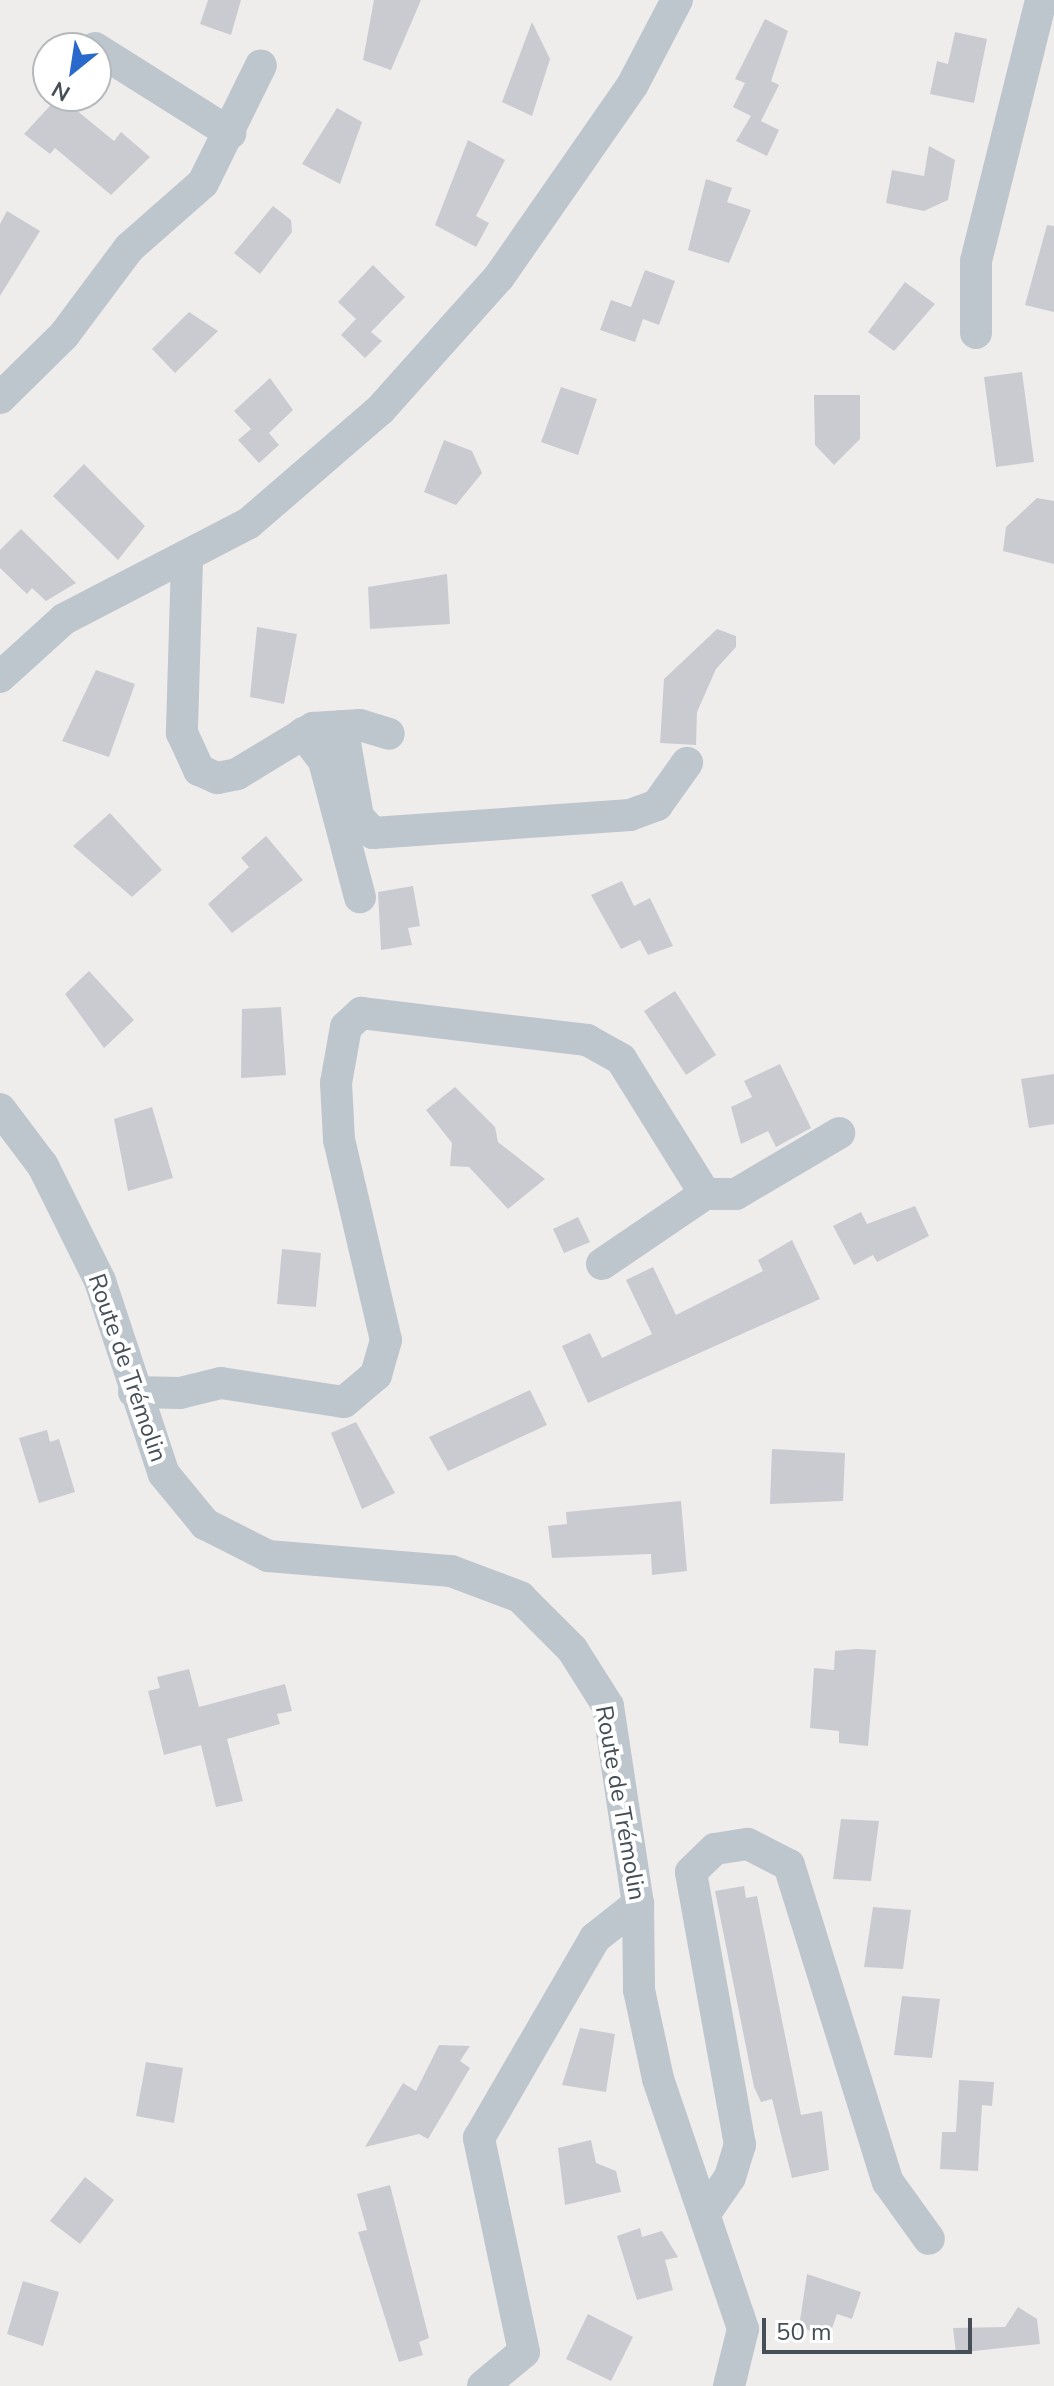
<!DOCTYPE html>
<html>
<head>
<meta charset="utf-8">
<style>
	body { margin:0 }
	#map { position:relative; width:1054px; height:2386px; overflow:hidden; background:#efecec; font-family:"Nunito Sans",sans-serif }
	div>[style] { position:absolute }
	.building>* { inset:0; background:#cacbd1 }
	.minor>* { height:32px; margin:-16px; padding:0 16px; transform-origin:16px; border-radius:16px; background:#bec6cd }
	span { translate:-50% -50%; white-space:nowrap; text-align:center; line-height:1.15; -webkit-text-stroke:8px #fff; paint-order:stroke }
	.street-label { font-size:24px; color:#464f57 }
	.north { position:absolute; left:32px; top:32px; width:80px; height:80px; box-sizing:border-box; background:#fff; border:2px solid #b5b9bc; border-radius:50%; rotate:210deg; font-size:22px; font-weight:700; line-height:32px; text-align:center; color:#464f57 }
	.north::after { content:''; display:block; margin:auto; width:28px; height:36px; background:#2969cc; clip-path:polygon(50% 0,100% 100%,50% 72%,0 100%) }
	.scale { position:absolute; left:762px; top:2318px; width:210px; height:36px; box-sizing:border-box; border:4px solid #464f57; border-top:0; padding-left:10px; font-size:24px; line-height:28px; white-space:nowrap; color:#464f57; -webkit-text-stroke:6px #fff; paint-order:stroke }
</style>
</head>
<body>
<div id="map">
	<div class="building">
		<i style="clip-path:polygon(208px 0,241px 0,231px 35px,200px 24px)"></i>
		<i style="clip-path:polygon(374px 0,421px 0,391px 70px,363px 60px)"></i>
		<i style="clip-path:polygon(765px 19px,788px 31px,771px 81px,779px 85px,761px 121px,779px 130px,767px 156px,736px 141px,751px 116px,733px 107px,745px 83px,735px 79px)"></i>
		<i style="clip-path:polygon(532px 22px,550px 59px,532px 116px,502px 102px)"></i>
		<i style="clip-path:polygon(955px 32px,987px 39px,974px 103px,930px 94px,937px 61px,948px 64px)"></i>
		<i style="clip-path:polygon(59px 96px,114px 141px,121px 132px,150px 157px,111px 195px,55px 148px,50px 154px,24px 134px)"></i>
		<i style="clip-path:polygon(337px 108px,362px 122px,340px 184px,302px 164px)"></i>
		<i style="clip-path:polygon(468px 140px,505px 160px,476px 216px,489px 223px,476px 247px,435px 225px)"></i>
		<i style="clip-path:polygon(929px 146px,955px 160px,948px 200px,924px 211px,886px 203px,892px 170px,924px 176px)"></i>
		<i style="clip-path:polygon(706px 179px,732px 188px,727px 202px,751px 210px,729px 263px,688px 250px)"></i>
		<i style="clip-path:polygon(273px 206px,291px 220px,292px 232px,260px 274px,234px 253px)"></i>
		<i style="clip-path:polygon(7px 211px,40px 231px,0 296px,0 224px)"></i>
		<i style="clip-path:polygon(1047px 225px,1054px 226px,1054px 312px,1025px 305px)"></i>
		<i style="clip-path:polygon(373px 265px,405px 297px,371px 332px,382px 341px,365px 358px,341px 335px,356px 319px,338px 302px)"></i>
		<i style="clip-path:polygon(645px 270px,675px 281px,659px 325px,643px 319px,635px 342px,600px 330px,611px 300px,631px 307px)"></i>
		<i style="clip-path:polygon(905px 282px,935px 304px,894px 351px,868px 332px)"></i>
		<i style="clip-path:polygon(189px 312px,218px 331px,175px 373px,152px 349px)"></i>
		<i style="clip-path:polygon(1022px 372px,1034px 462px,996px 467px,984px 377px)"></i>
		<i style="clip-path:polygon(270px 378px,293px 410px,269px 433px,279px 445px,259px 463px,238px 440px,251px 429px,234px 411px)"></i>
		<i style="clip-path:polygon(561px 387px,597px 399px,578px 455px,541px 442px)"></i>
		<i style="clip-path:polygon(814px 395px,860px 395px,860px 439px,834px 465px,815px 445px)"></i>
		<i style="clip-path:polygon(444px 440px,472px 451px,482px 473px,456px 505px,424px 492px)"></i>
		<i style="clip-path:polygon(84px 464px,145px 526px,118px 560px,53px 496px)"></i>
		<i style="clip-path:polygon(1037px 498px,1054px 501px,1054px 564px,1003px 551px,1006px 527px)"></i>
		<i style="clip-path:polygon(21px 529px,76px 583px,46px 601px,32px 588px,27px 594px,0 568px,0 550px)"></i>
		<i style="clip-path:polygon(447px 574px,450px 624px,370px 629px,368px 587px)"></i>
		<i style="clip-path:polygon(257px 627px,297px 634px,284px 704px,250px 697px)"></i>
		<i style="clip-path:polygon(717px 629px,736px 636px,736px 647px,716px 669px,697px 712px,696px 745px,660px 743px,664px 679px)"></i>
		<i style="clip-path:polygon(96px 670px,135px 684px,109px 757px,62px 741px)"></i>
		<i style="clip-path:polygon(110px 813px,162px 870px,132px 897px,73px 846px)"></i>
		<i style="clip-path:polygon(266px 836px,303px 880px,232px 933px,208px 904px,249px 867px,241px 858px)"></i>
		<i style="clip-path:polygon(622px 881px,634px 906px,650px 898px,673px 946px,648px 955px,640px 940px,621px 949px,591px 895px)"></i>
		<i style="clip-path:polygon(413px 886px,420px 926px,408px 928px,412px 945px,381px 950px,378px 892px)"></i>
		<i style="clip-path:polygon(89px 971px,134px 1020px,104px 1048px,65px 994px)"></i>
		<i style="clip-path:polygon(675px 991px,716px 1055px,686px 1075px,644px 1011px)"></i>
		<i style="clip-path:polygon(281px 1007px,286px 1075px,241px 1078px,242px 1009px)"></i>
		<i style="clip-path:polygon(780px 1064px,811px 1128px,776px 1147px,768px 1131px,741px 1144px,731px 1107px,752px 1097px,744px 1081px)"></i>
		<i style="clip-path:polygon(1054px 1074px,1054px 1124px,1029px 1128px,1021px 1079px)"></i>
		<i style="clip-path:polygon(455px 1087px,495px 1127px,498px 1142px,545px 1179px,508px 1209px,469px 1167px,450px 1166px,452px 1143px,426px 1110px)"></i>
		<i style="clip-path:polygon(152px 1107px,173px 1178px,128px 1191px,114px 1119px)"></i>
		<i style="clip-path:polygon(915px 1206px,929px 1236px,877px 1262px,873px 1255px,854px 1265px,833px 1226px,861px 1212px,867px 1224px)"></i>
		<i style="clip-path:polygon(578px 1217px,590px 1242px,564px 1253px,553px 1229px)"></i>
		<i style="clip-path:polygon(792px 1240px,820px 1299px,588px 1403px,562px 1346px,590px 1333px,602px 1358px,652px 1334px,626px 1280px,653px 1267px,676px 1315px,763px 1271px,758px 1260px)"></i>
		<i style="clip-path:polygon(282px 1249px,321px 1253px,316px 1307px,277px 1304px)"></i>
		<i style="clip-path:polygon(530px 1390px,547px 1425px,448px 1471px,429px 1437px)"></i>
		<i style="clip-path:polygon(356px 1422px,395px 1493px,362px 1509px,331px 1433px)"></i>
		<i style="clip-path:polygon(47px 1430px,50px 1442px,59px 1439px,75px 1492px,39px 1503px,19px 1438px)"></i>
		<i style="clip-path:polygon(772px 1449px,845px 1453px,843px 1501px,770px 1504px)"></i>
		<i style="clip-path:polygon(681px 1501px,687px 1571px,652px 1575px,651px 1554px,552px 1558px,548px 1526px,567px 1524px,566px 1512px)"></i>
		<i style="clip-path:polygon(855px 1649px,876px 1650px,868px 1746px,839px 1743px,839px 1731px,810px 1728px,814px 1668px,834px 1670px,835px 1651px)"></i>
		<i style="clip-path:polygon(189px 1669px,199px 1707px,285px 1684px,292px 1711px,277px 1714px,280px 1724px,227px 1739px,243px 1801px,216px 1807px,201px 1745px,164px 1755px,148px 1691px,160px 1688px,157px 1677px)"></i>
		<i style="clip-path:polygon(841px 1819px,879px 1821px,871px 1881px,833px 1879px)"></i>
		<i style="clip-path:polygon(744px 1886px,746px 1898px,757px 1896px,801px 2115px,822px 2111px,829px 2170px,792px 2178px,772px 2099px,761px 2102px,754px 2087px,715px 1891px)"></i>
		<i style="clip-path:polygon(873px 1907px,911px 1910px,903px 1969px,864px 1967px)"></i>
		<i style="clip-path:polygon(902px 1996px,940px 1999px,932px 2058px,894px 2055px)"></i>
		<i style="clip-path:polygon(580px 2028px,615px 2034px,606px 2092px,562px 2085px)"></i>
		<i style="clip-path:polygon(439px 2045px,470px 2046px,460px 2061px,470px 2068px,428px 2139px,419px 2134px,365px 2147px,403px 2083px,416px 2091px)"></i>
		<i style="clip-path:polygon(146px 2062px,183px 2068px,174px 2123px,136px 2116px)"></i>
		<i style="clip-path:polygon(959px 2080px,994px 2082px,992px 2106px,982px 2105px,978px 2171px,940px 2169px,942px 2132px,956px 2132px)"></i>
		<i style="clip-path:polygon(591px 2140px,596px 2163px,616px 2171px,621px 2192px,565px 2205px,558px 2148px)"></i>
		<i style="clip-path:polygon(85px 2177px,114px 2200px,80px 2244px,50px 2221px)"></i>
		<i style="clip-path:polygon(390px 2185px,429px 2338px,419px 2342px,423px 2355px,399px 2362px,358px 2232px,367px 2230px,357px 2194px)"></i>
		<i style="clip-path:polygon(640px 2228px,642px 2237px,662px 2231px,678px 2257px,665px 2260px,673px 2290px,637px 2300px,617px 2236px)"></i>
		<i style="clip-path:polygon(807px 2274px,861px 2292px,852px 2319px,837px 2314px,829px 2337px,799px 2327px)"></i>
		<i style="clip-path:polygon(23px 2281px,59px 2292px,43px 2346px,7px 2334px)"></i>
		<i style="clip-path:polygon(1018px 2307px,1037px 2319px,1040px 2344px,956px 2353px,953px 2328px,1005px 2327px)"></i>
		<i style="clip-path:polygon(588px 2314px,633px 2337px,611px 2381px,566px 2359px)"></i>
	</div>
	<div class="minor">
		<i style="left:95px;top:48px;width:160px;rotate:32.2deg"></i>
		<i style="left:976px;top:333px;width:72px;rotate:-90deg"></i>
		<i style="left:976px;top:261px;width:269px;rotate:-76deg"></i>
		<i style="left:0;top:398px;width:90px;rotate:-44.5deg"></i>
		<i style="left:64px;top:335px;width:109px;rotate:-53.2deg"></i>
		<i style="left:129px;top:248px;width:98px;rotate:-41.3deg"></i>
		<i style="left:203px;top:183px;width:131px;rotate:-63.8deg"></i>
		<i style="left:187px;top:560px;width:173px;rotate:91.7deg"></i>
		<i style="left:182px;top:733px;width:41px;rotate:65.3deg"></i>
		<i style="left:199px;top:770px;width:20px;rotate:24deg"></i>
		<i style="left:217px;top:778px;width:20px;rotate:-11deg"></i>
		<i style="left:237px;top:774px;width:89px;rotate:-31.2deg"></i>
		<i style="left:313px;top:728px;width:47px;rotate:-3.7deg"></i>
		<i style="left:360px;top:725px;width:30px;rotate:17deg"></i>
		<i style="left:0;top:677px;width:86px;rotate:-42.2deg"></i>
		<i style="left:64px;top:619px;width:208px;rotate:-27.4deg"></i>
		<i style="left:249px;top:523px;width:173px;rotate:-40.8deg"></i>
		<i style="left:380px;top:410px;width:178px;rotate:-48.2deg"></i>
		<i style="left:499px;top:277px;width:235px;rotate:-55.2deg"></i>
		<i style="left:633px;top:84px;width:95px;rotate:-62.4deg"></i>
		<i style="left:342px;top:726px;width:92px;rotate:80deg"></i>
		<i style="left:358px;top:817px;width:22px;rotate:47deg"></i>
		<i style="left:373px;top:833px;width:258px;rotate:-4deg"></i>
		<i style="left:630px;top:815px;width:29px;rotate:-20deg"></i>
		<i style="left:657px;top:805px;width:52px;rotate:-54.5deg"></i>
		<i style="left:303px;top:733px;width:35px;rotate:53deg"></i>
		<i style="left:324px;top:761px;width:141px;rotate:75.2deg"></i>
		<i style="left:0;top:1109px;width:71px;rotate:53deg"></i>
		<i style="left:43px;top:1166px;width:128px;rotate:63.6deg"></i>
		<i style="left:100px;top:1281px;width:203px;rotate:71.7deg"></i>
		<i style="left:164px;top:1474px;width:65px;rotate:50.6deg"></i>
		<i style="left:205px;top:1524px;width:71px;rotate:26.9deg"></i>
		<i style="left:268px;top:1556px;width:184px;rotate:4.7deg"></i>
		<i style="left:451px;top:1571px;width:74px;rotate:20.6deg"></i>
		<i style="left:520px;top:1597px;width:74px;rotate:45deg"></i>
		<i style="left:572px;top:1649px;width:67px;rotate:57.7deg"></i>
		<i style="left:608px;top:1706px;width:200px;rotate:81.4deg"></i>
		<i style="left:638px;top:1904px;width:86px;rotate:89.3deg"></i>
		<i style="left:639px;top:1990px;width:91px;rotate:77.9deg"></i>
		<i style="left:658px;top:2079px;width:264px;rotate:71.2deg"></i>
		<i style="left:743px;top:2329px;width:59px;rotate:103.8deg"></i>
		<i style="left:602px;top:1264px;width:125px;rotate:-34.2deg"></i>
		<i style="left:134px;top:1392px;width:46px;rotate:1.2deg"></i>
		<i style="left:180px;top:1393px;width:42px;rotate:-13.7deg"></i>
		<i style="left:221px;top:1383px;width:124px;rotate:8.8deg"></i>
		<i style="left:344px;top:1402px;width:42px;rotate:-40.2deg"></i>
		<i style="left:376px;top:1375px;width:36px;rotate:-74deg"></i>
		<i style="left:386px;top:1340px;width:205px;rotate:-103.2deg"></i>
		<i style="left:339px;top:1140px;width:57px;rotate:-93deg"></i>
		<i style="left:336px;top:1083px;width:57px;rotate:-79.9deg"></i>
		<i style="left:346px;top:1027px;width:21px;rotate:-43deg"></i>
		<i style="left:361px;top:1013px;width:228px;rotate:6.8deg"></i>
		<i style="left:587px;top:1040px;width:39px;rotate:29deg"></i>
		<i style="left:621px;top:1059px;width:159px;rotate:58.1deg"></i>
		<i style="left:705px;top:1194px;width:31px"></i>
		<i style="left:736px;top:1194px;width:120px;rotate:-30.6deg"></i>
		<i style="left:706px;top:2212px;width:42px;rotate:-55.6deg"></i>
		<i style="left:730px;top:2177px;width:34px;rotate:-73deg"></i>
		<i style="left:740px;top:2145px;width:277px;rotate:-100.2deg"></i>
		<i style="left:691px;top:1872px;width:33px;rotate:-44deg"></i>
		<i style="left:715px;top:1849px;width:33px;rotate:-9deg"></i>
		<i style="left:748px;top:1844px;width:46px;rotate:27.1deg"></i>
		<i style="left:789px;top:1865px;width:332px;rotate:72.7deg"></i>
		<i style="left:888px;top:2182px;width:70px;rotate:54.3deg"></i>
		<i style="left:483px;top:2386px;width:53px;rotate:-39.7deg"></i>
		<i style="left:524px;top:2352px;width:219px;rotate:-101.9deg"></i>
		<i style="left:479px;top:2138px;width:231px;rotate:-59.9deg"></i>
		<i style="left:595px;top:1938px;width:55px;rotate:-38.3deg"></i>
	</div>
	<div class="street-label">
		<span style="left:127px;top:1368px;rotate:71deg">Route de Trémolin</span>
		<span style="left:620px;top:1803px;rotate:80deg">Route de Trémolin</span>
	</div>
	<div class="north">N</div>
	<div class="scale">50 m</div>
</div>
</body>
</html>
